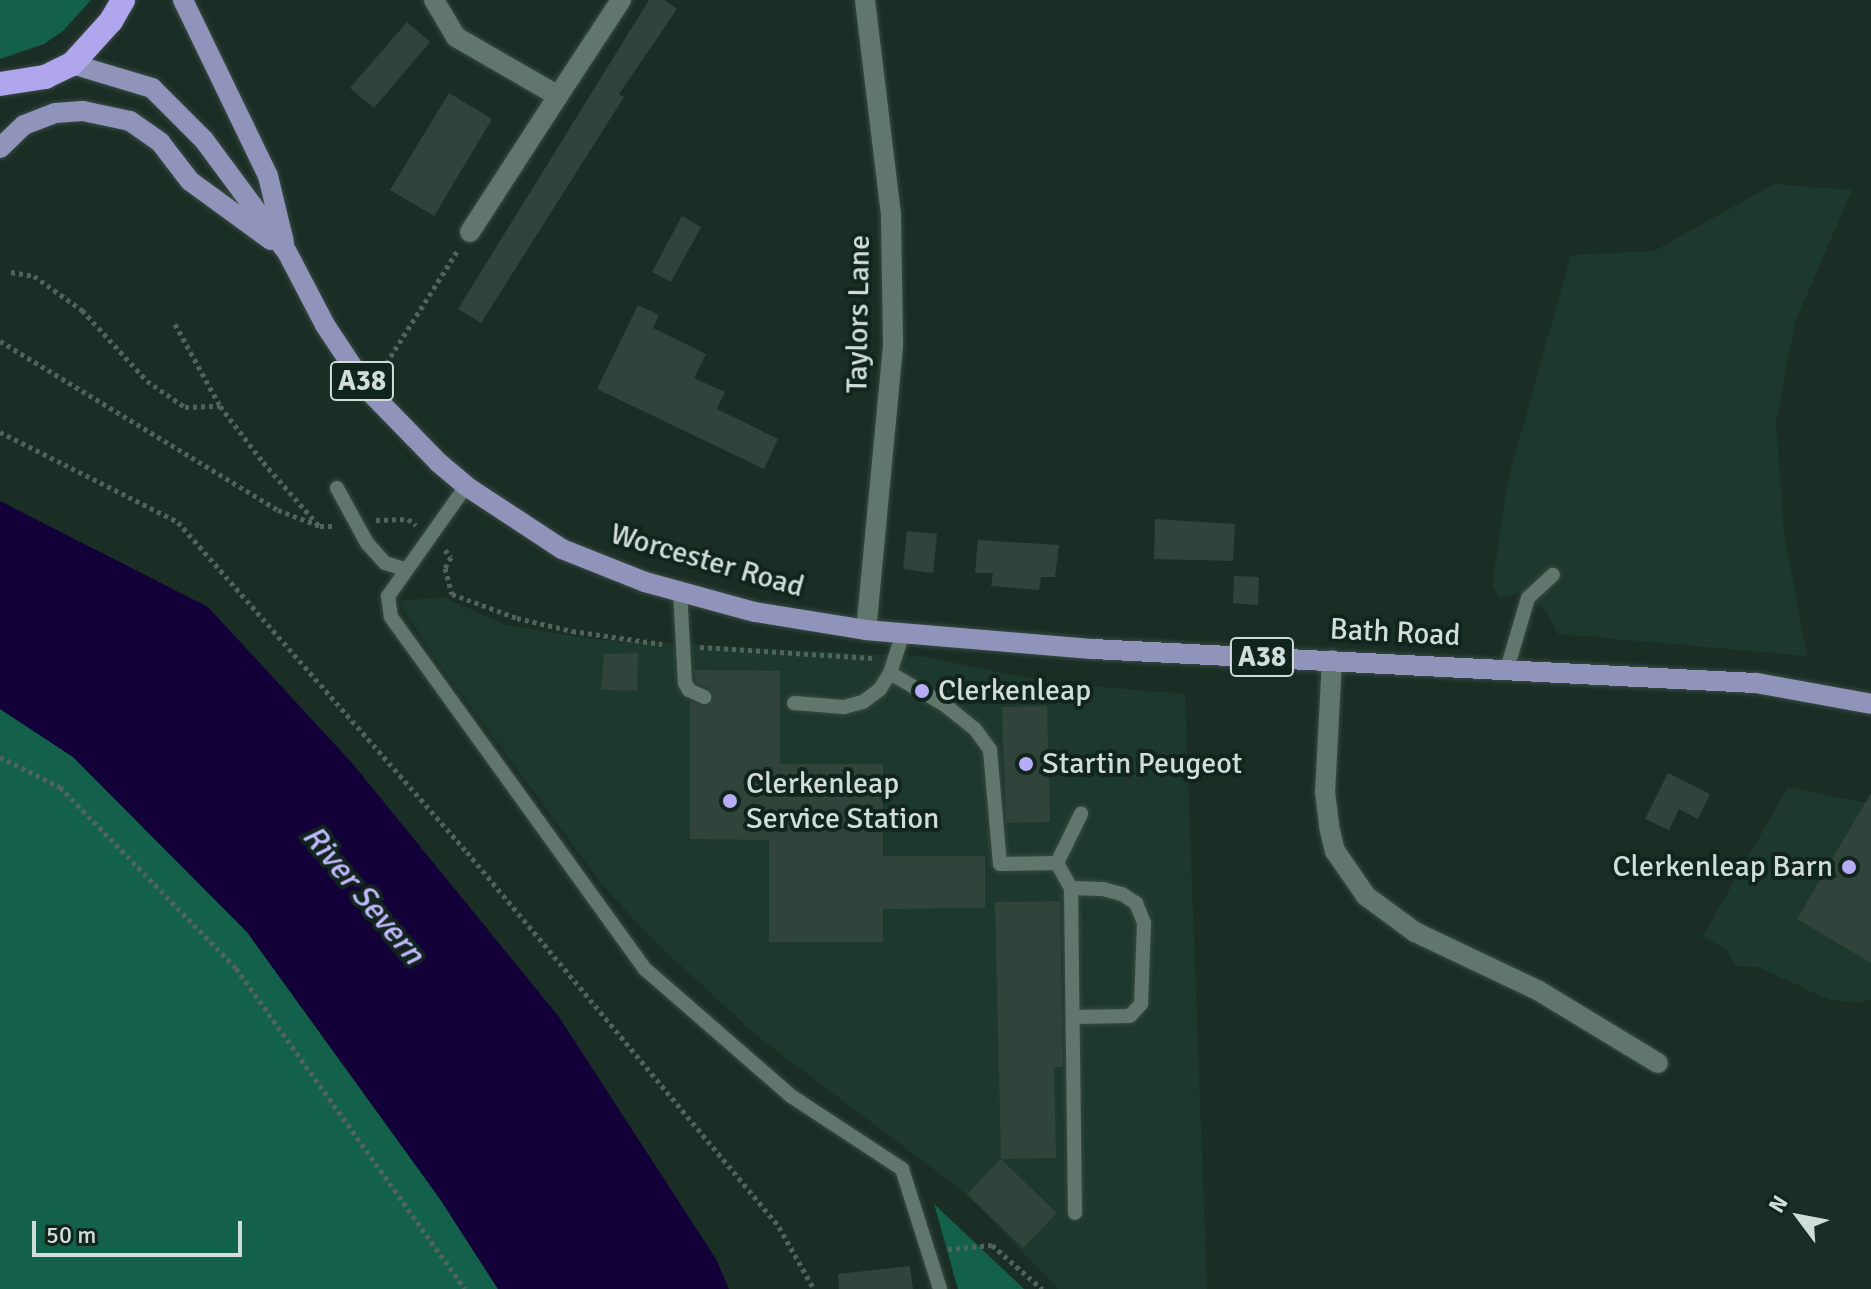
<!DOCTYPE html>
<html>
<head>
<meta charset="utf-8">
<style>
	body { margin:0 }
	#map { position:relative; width:1871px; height:1289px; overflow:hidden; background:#1b2e26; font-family:Signika,sans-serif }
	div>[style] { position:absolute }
	.built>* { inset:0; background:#1d382e }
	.green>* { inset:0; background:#13614a }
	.water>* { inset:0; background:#140039 }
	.building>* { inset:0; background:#30443c }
	.path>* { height:5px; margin-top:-2.5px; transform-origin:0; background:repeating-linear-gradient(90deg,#52635c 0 4px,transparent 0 8px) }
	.roads { filter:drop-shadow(0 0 2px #394a43) drop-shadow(0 0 2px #394a43) }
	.lane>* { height:14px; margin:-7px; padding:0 7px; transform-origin:7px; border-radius:7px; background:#61766d }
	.street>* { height:20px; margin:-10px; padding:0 10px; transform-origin:10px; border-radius:10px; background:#61766d }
	.primary>* { height:20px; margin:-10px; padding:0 10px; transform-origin:10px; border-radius:10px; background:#9093ba }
	.highway>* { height:24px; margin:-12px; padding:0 12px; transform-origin:12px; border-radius:12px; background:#b0a6ee }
	.dots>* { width:22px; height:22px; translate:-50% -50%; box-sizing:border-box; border:4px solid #11241d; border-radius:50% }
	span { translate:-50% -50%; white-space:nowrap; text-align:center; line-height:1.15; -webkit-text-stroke:8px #11241d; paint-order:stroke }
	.shield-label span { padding:2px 6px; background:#11241d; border:2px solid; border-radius:6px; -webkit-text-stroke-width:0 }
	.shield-label { font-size:28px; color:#d1ddd8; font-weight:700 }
	.street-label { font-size:30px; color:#d1ddd8 }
	.poi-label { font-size:30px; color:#d1ddd8 }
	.left { translate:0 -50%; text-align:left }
	.right { translate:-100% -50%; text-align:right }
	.water-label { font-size:32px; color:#c0b7fb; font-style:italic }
	.north { position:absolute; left:1759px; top:1177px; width:80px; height:80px; -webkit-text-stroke:6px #11241d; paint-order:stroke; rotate:302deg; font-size:22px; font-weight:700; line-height:32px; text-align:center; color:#d1ddd8 }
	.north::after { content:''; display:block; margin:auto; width:28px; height:36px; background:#d1ddd8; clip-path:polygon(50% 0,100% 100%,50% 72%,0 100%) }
	.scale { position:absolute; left:32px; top:1221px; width:210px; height:36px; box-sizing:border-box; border:4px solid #d1ddd8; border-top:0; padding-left:10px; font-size:24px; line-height:28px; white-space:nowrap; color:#d1ddd8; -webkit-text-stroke:6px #11241d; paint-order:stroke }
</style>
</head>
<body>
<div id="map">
	<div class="built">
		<i style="clip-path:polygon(1774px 184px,1852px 190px,1795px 322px,1776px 423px,1784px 533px,1807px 656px,1558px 634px,1547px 612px,1520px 593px,1500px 597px,1492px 586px,1508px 480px,1571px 255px,1654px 251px)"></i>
		<i style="clip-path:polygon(443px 597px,506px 625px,593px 639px,926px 657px,1052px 683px,1185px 694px,1207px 1289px,1058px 1289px,965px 1193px,757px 1036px,652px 939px,600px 882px,439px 664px,398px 601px)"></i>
		<i style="clip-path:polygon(1788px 787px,1871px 804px,1871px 999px,1860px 1003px,1830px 1000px,1758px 967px,1735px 966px,1727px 950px,1703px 936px)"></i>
	</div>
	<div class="green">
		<i style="clip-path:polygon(0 0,91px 0,63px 31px,44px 44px,0 59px)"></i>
		<i style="clip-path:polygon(0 709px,73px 757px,247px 932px,440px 1199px,498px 1289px,0 1289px)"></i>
		<i style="clip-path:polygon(934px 1204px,1024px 1289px,958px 1289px)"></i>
	</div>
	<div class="water">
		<i style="clip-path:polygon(0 501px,208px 607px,352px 763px,559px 1017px,716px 1259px,729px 1289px,498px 1289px,440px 1199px,247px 932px,73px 757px,0 709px)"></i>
	</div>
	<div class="building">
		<i style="clip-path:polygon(649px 0,664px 0,677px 9px,619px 94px,624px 97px,481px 323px,458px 309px)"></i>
		<i style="clip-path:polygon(407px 22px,430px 42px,374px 108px,350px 88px)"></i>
		<i style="clip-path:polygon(449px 93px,492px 119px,434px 216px,390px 190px)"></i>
		<i style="clip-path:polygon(682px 216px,701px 227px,671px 282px,652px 272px)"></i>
		<i style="clip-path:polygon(638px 305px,659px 315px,653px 328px,706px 354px,694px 378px,725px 392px,717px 409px,778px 439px,764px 469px,597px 389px)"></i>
		<i style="clip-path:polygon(1155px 519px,1235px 524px,1233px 561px,1154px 559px)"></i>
		<i style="clip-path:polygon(907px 531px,937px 534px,933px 573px,903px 569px)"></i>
		<i style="clip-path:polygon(978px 540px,1059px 545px,1055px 577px,1041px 577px,1039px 590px,991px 586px,993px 573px,975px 573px)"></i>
		<i style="clip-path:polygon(1234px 576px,1259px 577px,1258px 605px,1233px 603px)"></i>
		<i style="clip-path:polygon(638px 653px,637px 691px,601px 690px,604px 654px)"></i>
		<i style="clip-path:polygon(694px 670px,780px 671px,780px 764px,883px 764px,883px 856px,985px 856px,985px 908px,883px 909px,883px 942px,769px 942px,769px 840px,690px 839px,690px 702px,706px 707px,714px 697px,709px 688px,696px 682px)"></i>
		<i style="clip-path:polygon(1047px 706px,1050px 822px,1006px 823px,1002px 707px)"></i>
		<i style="clip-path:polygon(1668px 773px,1710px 794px,1698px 819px,1679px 809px,1669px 830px,1645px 819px)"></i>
		<i style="clip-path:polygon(1871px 793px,1871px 963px,1797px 919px)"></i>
		<i style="clip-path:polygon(1060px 901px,1063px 1067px,1054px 1067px,1056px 1158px,1001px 1159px,995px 902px)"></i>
		<i style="clip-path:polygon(1001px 1159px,1057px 1213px,1023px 1248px,967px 1194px)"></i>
		<i style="clip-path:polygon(910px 1266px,913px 1289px,839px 1289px,838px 1274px)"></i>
	</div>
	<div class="path">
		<i style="left:11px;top:272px;width:23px;rotate:10deg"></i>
		<i style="left:34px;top:276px;width:59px;rotate:35.3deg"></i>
		<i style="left:82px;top:310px;width:96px;rotate:47.5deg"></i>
		<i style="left:147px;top:381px;width:46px;rotate:34.4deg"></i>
		<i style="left:185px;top:407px;width:35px;rotate:-2deg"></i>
		<i style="left:175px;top:324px;width:94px;rotate:61.2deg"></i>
		<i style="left:220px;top:406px;width:71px;rotate:52.5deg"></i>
		<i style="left:263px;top:462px;width:85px;rotate:48.8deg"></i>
		<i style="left:0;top:341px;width:325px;rotate:31.3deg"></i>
		<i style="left:278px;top:510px;width:45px;rotate:20.9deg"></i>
		<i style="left:320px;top:526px;width:14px"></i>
		<i style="left:382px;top:370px;width:142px;rotate:-57.7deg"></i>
		<i style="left:0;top:432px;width:199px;rotate:26.8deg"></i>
		<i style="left:178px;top:522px;width:439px;rotate:48.8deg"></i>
		<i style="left:467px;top:852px;width:488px;rotate:50.2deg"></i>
		<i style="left:779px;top:1227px;width:71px;rotate:60.6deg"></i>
		<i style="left:376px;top:520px;width:32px;rotate:-2deg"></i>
		<i style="left:408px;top:519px;width:10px;rotate:37deg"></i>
		<i style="left:445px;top:550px;width:9px;rotate:49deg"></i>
		<i style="left:451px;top:557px;width:13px;rotate:119deg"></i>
		<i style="left:445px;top:568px;width:27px;rotate:75deg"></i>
		<i style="left:452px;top:594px;width:69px;rotate:20.3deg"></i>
		<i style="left:517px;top:618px;width:57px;rotate:13.3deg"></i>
		<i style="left:572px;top:631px;width:91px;rotate:8.2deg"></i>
		<i style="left:700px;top:647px;width:174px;rotate:3.6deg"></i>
		<i style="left:0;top:757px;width:67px;rotate:26.6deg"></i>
		<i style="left:60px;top:787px;width:252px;rotate:45.8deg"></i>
		<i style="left:236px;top:968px;width:394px;rotate:54.5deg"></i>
		<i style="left:948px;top:1249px;width:44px;rotate:-5.2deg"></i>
		<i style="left:992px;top:1245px;width:67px;rotate:41.3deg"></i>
	</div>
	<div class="roads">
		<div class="lane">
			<i style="left:466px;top:486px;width:135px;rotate:125.3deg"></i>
			<i style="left:388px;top:596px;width:21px;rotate:82deg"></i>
			<i style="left:391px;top:617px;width:434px;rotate:54.2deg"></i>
			<i style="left:645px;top:969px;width:194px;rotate:41deg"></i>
			<i style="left:791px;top:1096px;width:133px;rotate:33.3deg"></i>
			<i style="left:902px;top:1169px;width:126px;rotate:72.4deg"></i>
			<i style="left:337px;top:488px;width:63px;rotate:61.4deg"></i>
			<i style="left:367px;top:543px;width:27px;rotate:48deg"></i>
			<i style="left:385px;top:563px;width:21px;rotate:17deg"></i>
			<i style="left:680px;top:591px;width:92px;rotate:86.9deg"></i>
			<i style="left:685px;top:683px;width:8px;rotate:60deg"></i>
			<i style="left:689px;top:690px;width:17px;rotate:25deg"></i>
			<i style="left:1507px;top:669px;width:74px;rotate:-73.5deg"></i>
			<i style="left:1528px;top:598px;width:34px;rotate:-43deg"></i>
			<i style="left:890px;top:673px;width:64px;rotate:30.2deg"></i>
			<i style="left:945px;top:705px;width:38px;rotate:39deg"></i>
			<i style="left:975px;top:729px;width:26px;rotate:54deg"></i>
			<i style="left:990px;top:750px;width:114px;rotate:85deg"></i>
			<i style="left:1000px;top:864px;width:57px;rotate:-1deg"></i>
			<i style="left:1057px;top:863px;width:29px;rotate:61deg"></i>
			<i style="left:1071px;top:888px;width:325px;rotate:89.3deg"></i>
			<i style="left:794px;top:703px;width:50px;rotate:4.6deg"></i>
			<i style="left:844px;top:707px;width:20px;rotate:-15deg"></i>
			<i style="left:863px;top:702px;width:21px;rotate:-37deg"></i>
			<i style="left:880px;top:689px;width:19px;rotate:-58deg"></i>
			<i style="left:890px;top:673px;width:42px;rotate:-72deg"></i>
			<i style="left:1057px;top:863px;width:55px;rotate:-63.9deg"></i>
			<i style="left:1071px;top:888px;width:32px;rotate:2deg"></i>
			<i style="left:1103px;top:889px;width:20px;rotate:15deg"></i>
			<i style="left:1122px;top:894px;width:17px;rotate:33deg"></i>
			<i style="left:1136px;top:903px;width:22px;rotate:68deg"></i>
			<i style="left:1144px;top:923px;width:81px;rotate:92.1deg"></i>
			<i style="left:1141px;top:1004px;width:16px;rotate:133deg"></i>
			<i style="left:1130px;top:1016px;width:56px;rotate:179deg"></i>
		</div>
		<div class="street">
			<i style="left:434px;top:0;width:43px;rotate:59.3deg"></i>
			<i style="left:456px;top:37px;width:118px;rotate:30deg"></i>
			<i style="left:558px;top:96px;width:115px;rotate:-56.7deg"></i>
			<i style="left:865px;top:0;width:218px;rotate:83.1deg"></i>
			<i style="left:891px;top:216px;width:130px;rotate:89.1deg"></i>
			<i style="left:893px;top:346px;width:285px;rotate:95.4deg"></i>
			<i style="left:470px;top:232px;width:162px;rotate:-57.1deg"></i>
			<i style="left:1332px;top:660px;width:132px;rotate:93deg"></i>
			<i style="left:1325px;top:792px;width:34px;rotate:83deg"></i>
			<i style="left:1329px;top:826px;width:26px;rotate:77deg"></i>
			<i style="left:1335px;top:851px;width:55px;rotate:55.4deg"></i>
			<i style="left:1366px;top:896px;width:61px;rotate:36.3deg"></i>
			<i style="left:1415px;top:932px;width:137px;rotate:25.4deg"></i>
			<i style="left:1539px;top:991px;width:139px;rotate:31.2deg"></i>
		</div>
		<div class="primary">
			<i style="left:183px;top:0;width:195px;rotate:64.2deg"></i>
			<i style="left:268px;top:176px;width:68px;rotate:76.4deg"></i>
			<i style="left:72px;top:64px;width:84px;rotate:16.7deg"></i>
			<i style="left:152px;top:88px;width:74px;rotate:45deg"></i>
			<i style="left:204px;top:140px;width:139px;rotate:53.5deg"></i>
			<i style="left:287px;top:252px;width:82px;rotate:62.5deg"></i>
			<i style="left:325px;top:325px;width:78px;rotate:56.5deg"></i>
			<i style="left:368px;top:390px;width:102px;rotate:45.8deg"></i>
			<i style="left:439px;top:463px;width:35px;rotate:40deg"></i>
			<i style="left:466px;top:486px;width:115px;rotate:33.3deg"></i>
			<i style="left:562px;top:549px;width:89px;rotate:21.7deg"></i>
			<i style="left:645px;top:582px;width:114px;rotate:15.3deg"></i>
			<i style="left:755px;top:612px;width:112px;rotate:9.2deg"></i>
			<i style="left:866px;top:630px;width:228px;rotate:4.8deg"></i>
			<i style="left:1093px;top:649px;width:664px;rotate:2.94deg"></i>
			<i style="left:1756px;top:683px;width:117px;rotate:10.3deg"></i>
			<i style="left:0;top:148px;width:33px;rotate:-44deg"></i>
			<i style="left:24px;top:125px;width:33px;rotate:-21deg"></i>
			<i style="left:55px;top:113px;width:28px;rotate:-4deg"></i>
			<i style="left:83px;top:111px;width:48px;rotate:12deg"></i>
			<i style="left:130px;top:121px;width:37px;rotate:35deg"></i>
			<i style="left:160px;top:142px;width:49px;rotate:52.4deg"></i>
			<i style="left:190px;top:181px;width:100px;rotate:36.1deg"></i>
		</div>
		<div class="highway">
			<i style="left:0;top:84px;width:46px;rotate:-8.8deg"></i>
			<i style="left:45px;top:77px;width:30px;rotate:-26deg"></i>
			<i style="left:72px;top:64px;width:58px;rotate:-47.8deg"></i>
			<i style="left:111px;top:21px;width:24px;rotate:-60deg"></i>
		</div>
	</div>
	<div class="dots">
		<i style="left:922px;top:691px;background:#b6acf8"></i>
		<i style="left:1026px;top:764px;background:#b6acf8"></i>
		<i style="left:730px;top:801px;background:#b6acf8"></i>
		<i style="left:1849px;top:867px;background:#b6acf8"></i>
	</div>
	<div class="shield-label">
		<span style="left:362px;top:381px">A38</span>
		<span style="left:1262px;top:657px">A38</span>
	</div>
	<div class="street-label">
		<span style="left:859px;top:314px;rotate:-89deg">Taylors Lane</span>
		<span style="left:707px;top:561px;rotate:16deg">Worcester Road</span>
		<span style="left:1395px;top:633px;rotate:3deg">Bath Road</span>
	</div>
	<div class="poi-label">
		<span class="left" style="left:938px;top:691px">Clerkenleap</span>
		<span class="left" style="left:1042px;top:764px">Startin Peugeot</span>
		<span class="left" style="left:746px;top:801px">Clerkenleap<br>Service Station</span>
		<span class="right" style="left:1833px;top:867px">Clerkenleap Barn</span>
	</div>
	<div class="water-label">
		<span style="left:363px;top:895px;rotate:50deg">River Severn</span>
	</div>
	<div class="north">N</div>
	<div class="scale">50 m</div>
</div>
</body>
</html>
